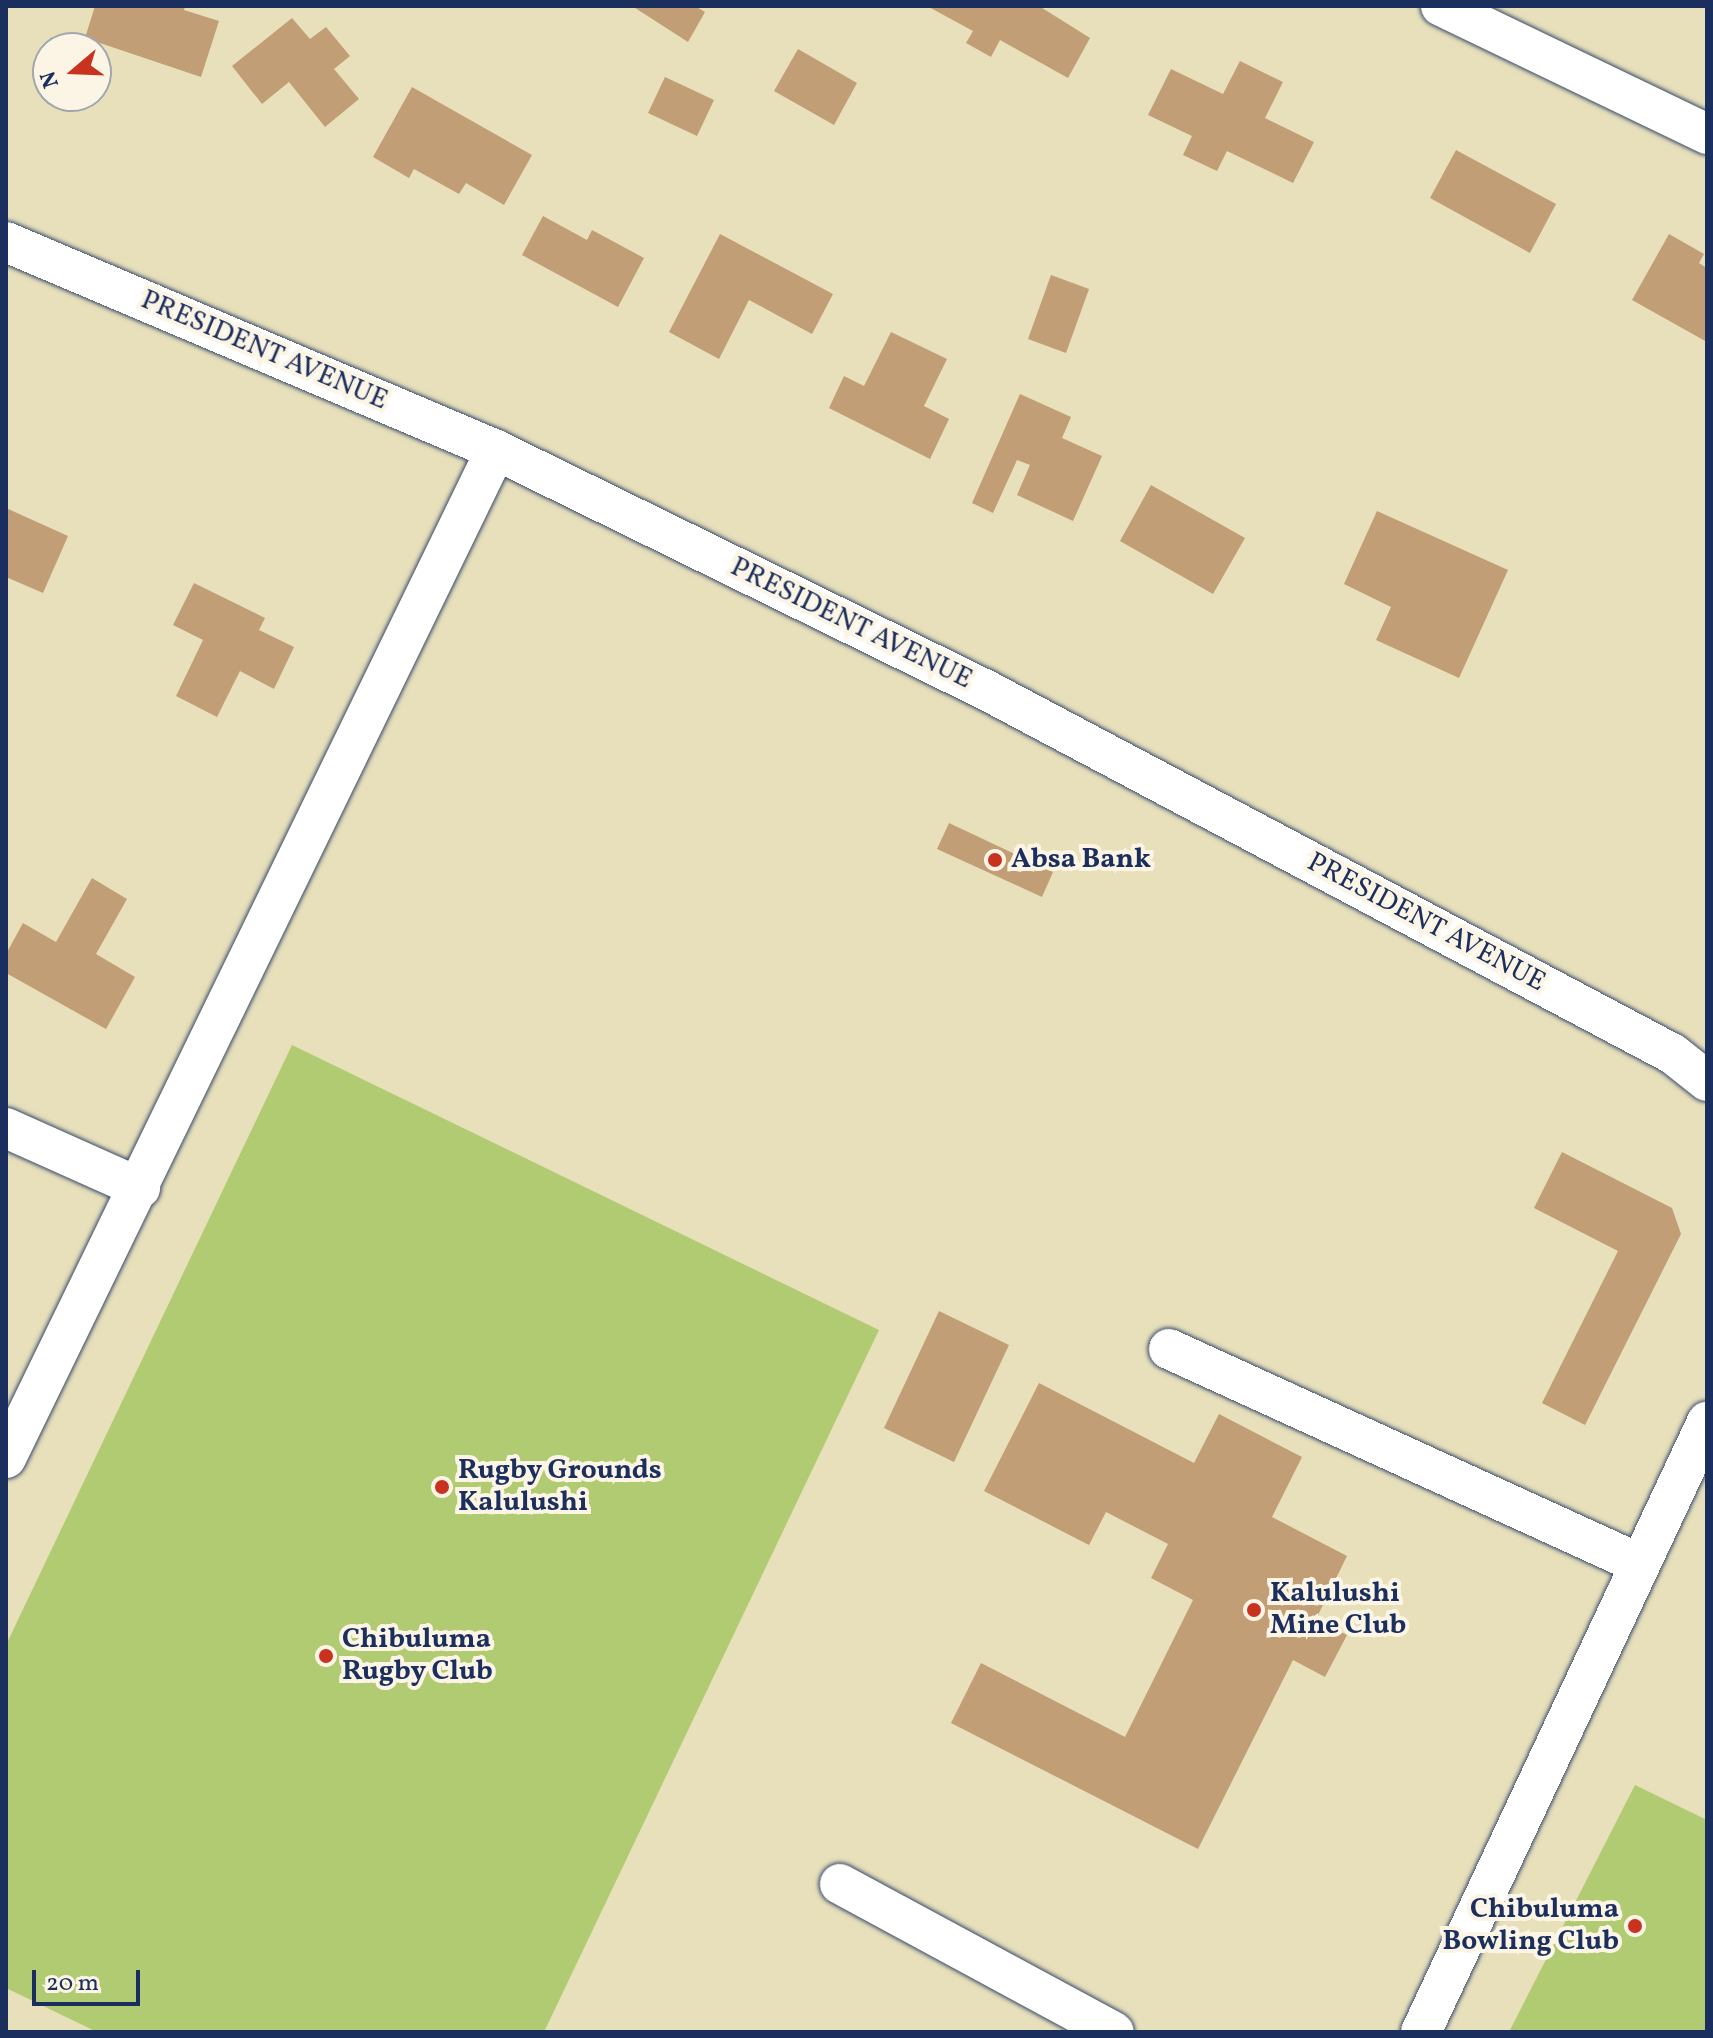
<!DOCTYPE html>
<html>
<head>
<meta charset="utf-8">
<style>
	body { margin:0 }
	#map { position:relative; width:1713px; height:2038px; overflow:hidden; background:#e7e0bb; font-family:Vollkorn,serif }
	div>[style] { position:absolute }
	.green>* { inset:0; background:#b0cb71 }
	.building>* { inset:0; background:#c19e75 }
	.roads { filter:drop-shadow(0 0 2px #3a4a6c) drop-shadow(0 0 2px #3a4a6c) }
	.minor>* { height:40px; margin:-20px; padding:0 20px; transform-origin:20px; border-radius:20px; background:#fff }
	.dots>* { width:22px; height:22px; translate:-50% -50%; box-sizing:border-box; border:4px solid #fcf5e5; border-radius:50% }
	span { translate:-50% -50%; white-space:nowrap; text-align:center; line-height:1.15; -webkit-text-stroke:8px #fcf5e5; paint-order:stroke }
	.street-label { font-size:28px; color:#1b2f5e }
	.poi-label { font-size:28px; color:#1b2f5e; font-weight:700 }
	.left { translate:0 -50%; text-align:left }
	.right { translate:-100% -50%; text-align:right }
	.frame { position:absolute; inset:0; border:8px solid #1b2f5e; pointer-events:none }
	.north { position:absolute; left:32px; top:32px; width:80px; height:80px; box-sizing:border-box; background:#fcf5e5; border:2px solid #a2a6af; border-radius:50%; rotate:251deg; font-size:22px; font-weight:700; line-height:32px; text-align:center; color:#1b2f5e }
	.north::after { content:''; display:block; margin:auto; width:28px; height:36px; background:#c8321e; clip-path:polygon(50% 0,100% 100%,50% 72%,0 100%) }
	.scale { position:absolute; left:32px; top:1970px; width:108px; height:36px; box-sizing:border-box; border:4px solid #1b2f5e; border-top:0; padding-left:10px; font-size:24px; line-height:28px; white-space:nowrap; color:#1b2f5e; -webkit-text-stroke:6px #fcf5e5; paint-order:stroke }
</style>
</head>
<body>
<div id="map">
	<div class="green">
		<i style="clip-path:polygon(292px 1045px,879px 1330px,544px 2032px,97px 2032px,6px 1988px,6px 1645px)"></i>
		<i style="clip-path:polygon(1635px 1785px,1707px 1820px,1707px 2032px,1509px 2032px)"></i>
	</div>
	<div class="building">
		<i style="clip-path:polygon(95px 6px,185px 6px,184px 10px,219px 21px,201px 77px,85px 38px)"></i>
		<i style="clip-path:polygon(632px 6px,695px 6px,705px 12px,688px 42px)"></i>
		<i style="clip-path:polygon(927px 6px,1039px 6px,1090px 38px,1068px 78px,1000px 40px,991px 57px,966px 43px,973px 31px)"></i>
		<i style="clip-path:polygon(292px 18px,310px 39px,326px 27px,350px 56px,334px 69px,359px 99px,325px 127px,289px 82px,262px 104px,232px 66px)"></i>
		<i style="clip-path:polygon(798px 49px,857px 83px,834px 125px,774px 91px)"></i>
		<i style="clip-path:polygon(1240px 61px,1283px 82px,1265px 118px,1314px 142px,1293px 183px,1227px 151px,1217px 171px,1183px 155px,1192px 136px,1148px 115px,1171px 69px,1223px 94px)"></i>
		<i style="clip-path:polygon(665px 77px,714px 100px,697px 136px,648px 113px)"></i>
		<i style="clip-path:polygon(412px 87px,532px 155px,504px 205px,466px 183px,459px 194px,414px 169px,409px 178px,373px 157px)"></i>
		<i style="clip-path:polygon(1456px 150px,1556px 204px,1530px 253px,1430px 198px)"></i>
		<i style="clip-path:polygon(543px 216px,587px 240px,592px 230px,644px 258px,618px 307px,522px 255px)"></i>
		<i style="clip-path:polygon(720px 234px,833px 294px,812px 334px,749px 300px,719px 359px,669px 332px)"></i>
		<i style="clip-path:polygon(1669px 234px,1704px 254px,1699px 263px,1707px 268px,1707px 342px,1632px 300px)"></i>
		<i style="clip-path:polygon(1051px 275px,1089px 289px,1066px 353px,1028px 339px)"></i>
		<i style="clip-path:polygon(891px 332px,947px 359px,924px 406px,949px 419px,930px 459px,829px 408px,844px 376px,864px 386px)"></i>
		<i style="clip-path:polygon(1020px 394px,1071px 417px,1062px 438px,1102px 456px,1073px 521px,1017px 495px,1030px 465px,1017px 460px,993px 513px,972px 503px)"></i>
		<i style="clip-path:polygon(1151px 485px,1245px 538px,1213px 594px,1120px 541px)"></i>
		<i style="clip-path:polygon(6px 508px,68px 536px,43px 593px,6px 577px)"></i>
		<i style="clip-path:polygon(1377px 511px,1508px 570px,1459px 678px,1376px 640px,1391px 607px,1344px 584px)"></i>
		<i style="clip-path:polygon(194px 583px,265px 618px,259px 630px,294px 647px,274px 689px,240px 671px,217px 717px,176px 696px,203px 640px,173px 625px)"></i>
		<i style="clip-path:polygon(949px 823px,1053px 872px,1042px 897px,937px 849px)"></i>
		<i style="clip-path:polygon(92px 878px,127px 899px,96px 954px,135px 977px,106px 1029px,6px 973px,6px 954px,23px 923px,56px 942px)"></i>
		<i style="clip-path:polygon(1562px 1152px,1672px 1208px,1681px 1234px,1585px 1425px,1542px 1403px,1618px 1251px,1534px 1208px)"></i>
		<i style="clip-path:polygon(939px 1311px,1009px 1345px,954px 1462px,884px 1428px)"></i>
		<i style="clip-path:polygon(1039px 1383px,1194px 1463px,1219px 1414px,1302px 1457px,1272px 1517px,1347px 1556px,1316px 1619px,1347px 1635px,1325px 1677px,1293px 1660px,1198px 1849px,951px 1723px,981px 1663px,1125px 1737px,1193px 1600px,1151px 1578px,1168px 1544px,1106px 1512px,1089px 1545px,984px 1491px)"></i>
	</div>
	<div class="roads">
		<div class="minor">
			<i style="left:1441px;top:6px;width:295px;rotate:25.7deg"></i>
			<i style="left:6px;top:242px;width:532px;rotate:23deg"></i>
			<i style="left:496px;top:450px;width:546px;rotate:26.1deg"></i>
			<i style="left:986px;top:690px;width:777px;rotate:27.92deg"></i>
			<i style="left:1673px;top:1054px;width:43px;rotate:38.5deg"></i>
			<i style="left:6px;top:1128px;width:147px;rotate:24.1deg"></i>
			<i style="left:1169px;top:1349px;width:518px;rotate:24.54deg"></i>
			<i style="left:6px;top:1458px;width:1121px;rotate:-64.08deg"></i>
			<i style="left:840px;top:1884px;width:311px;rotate:28.4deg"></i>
			<i style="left:1421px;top:2032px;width:674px;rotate:-64.88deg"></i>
		</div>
	</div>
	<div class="dots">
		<i style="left:995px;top:860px;background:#c8321e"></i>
		<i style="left:442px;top:1487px;background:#c8321e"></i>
		<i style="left:1254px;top:1610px;background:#c8321e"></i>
		<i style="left:326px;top:1656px;background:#c8321e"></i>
		<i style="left:1635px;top:1926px;background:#c8321e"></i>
	</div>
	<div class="street-label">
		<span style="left:264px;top:351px;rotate:23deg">PRESIDENT AVENUE</span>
		<span style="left:851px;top:624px;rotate:26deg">PRESIDENT AVENUE</span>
		<span style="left:1426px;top:923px;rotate:28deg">PRESIDENT AVENUE</span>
	</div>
	<div class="poi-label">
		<span class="left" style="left:1011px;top:860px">Absa Bank</span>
		<span class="left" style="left:458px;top:1487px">Rugby Grounds<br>Kalulushi</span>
		<span class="left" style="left:1270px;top:1610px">Kalulushi<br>Mine Club</span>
		<span class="left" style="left:342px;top:1656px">Chibuluma<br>Rugby Club</span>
		<span class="right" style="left:1619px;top:1926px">Chibuluma<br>Bowling Club</span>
	</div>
	<div class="frame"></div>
	<div class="north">N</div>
	<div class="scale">20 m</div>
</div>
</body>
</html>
